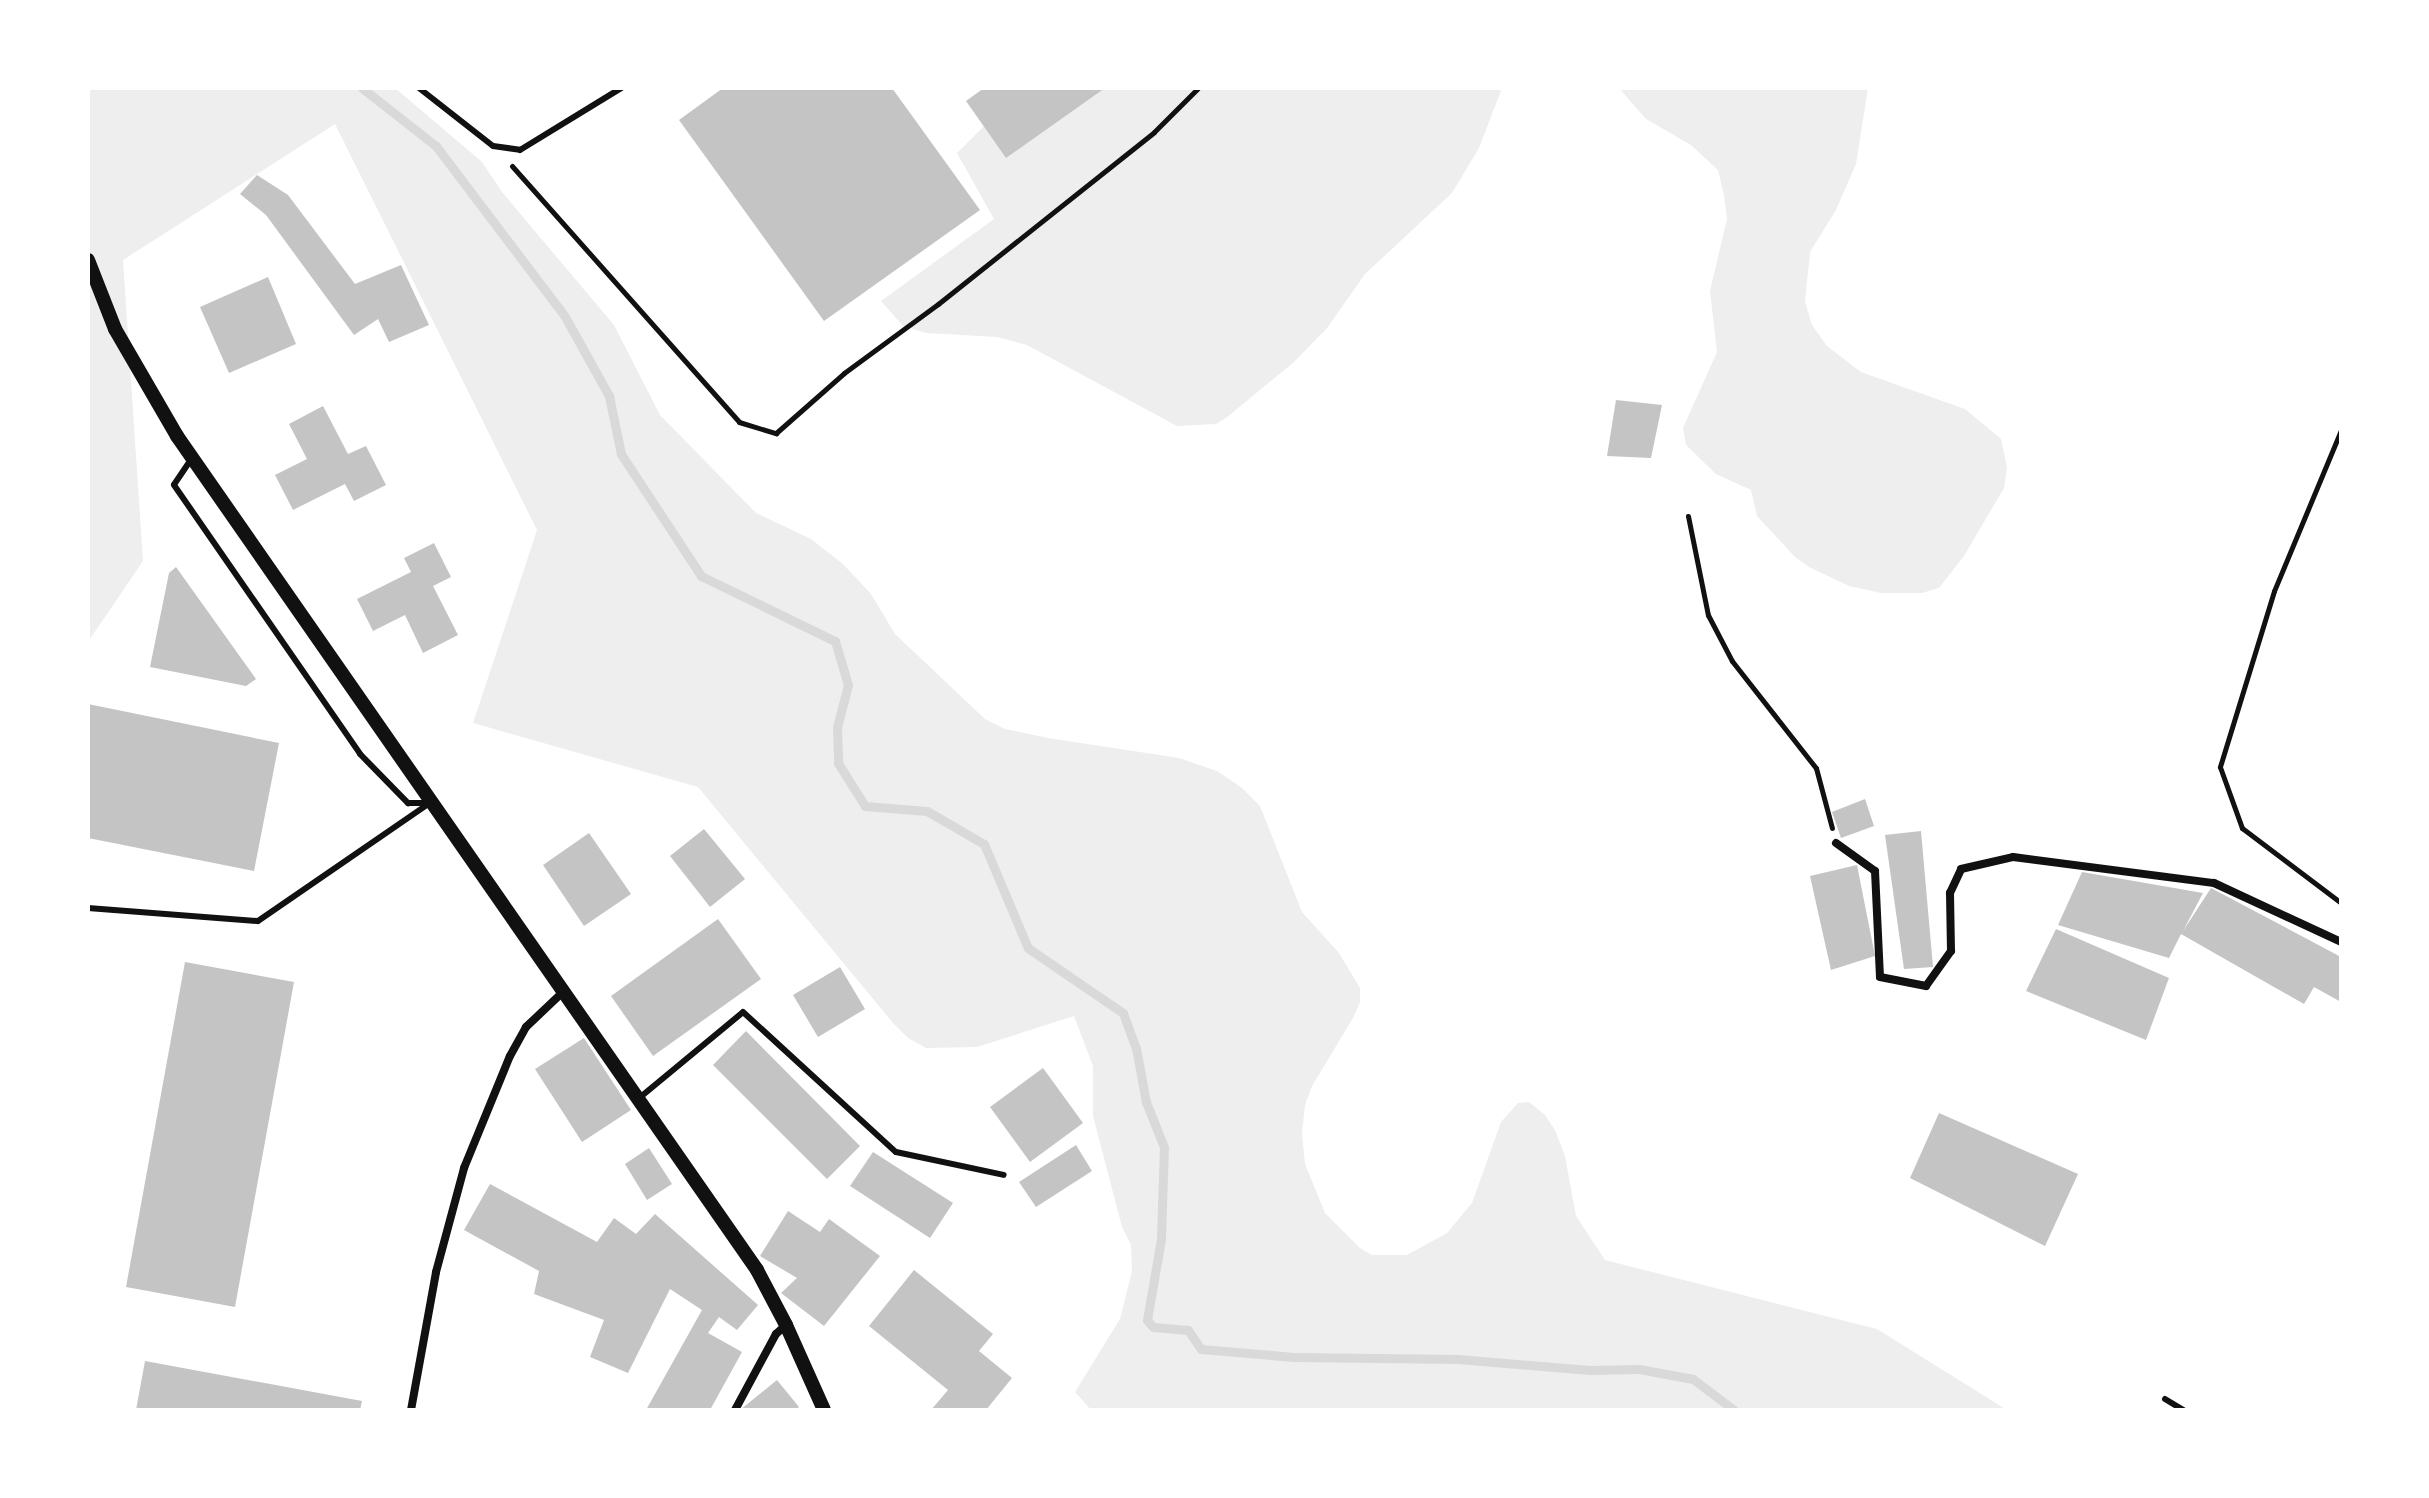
<!DOCTYPE html>
<html>
<head>
<meta charset="utf-8">
<style>
	body { margin:0 }
	#map { position:relative; width:2429px; height:1498px; overflow:hidden; background:#fff; font-family:Helvetica,sans-serif }
	div>[style] { position:absolute }
	.green>* { inset:0; background:#eee }
	.stream>* { height:9px; margin:-4.5px; padding:0 4.5px; transform-origin:4.5px; border-radius:4.5px; background:#d9d9d9 }
	.building>* { inset:0; background:#c4c4c4 }
	.path>* { height:5px; margin:-2.5px; padding:0 2.5px; transform-origin:2.5px; border-radius:2.5px; background:#111 }
	.service>* { height:6px; margin:-3px; padding:0 3px; transform-origin:3px; border-radius:3px; background:#111 }
	.minor>* { height:8px; margin:-4px; padding:0 4px; transform-origin:4px; border-radius:4px; background:#111 }
	.tertiary>* { height:14px; margin:-7px; padding:0 7px; transform-origin:7px; border-radius:7px; background:#111 }
	span { translate:-50% -50%; white-space:nowrap; text-align:center; line-height:1.15; -webkit-text-stroke:8px #fff; paint-order:stroke }
	.frame { position:absolute; inset:0; border:90px solid #fff; pointer-events:none }
</style>
</head>
<body>
<div id="map">
	<div class="green">
		<i style="clip-path:polygon(88px 88px,395px 88px,482px 162px,502px 192px,614px 325px,660px 415px,756px 513px,811px 539px,843px 564px,871px 594px,895px 634px,985px 719px,1005px 729px,1048px 738px,1179px 758px,1217px 771px,1242px 788px,1260px 806px,1302px 912px,1339px 953px,1360px 988px,1360px 1002px,1353px 1018px,1312px 1086px,1305px 1105px,1302px 1133px,1305px 1164px,1325px 1213px,1360px 1248px,1372px 1255px,1407px 1255px,1447px 1233px,1472px 1203px,1501px 1122px,1518px 1103px,1529px 1102px,1545px 1115px,1555px 1130px,1565px 1156px,1576px 1216px,1605px 1260px,1877px 1329px,2007px 1410px,1091px 1410px,1075px 1392px,1120px 1319px,1132px 1271px,1131px 1245px,1122px 1227px,1093px 1116px,1093px 1066px,1074px 1016px,977px 1047px,926px 1048px,908px 1038px,893px 1023px,698px 787px,473px 723px,537px 530px,335px 124px,123px 260px,143px 561px,88px 642px)"></i>
		<i style="clip-path:polygon(1022px 88px,1502px 88px,1479px 148px,1452px 193px,1365px 274px,1327px 328px,1294px 362px,1226px 418px,1216px 424px,1177px 426px,1027px 345px,997px 337px,926px 333px,903px 326px,881px 301px,994px 219px,957px 153px)"></i>
		<i style="clip-path:polygon(1619px 88px,1868px 88px,1856px 164px,1836px 210px,1810px 252px,1805px 302px,1812px 325px,1827px 346px,1861px 372px,1965px 409px,2001px 439px,2007px 467px,2004px 488px,1964px 556px,1939px 588px,1922px 593px,1881px 593px,1849px 586px,1809px 567px,1795px 557px,1757px 516px,1751px 490px,1716px 474px,1686px 445px,1683px 428px,1717px 352px,1710px 291px,1727px 219px,1724px 195px,1718px 170px,1691px 145px,1646px 119px)"></i>
	</div>
	<div class="stream">
		<i style="left:362px;top:88px;width:94px;rotate:38.1deg"></i>
		<i style="left:436px;top:146px;width:212px;rotate:52.9deg"></i>
		<i style="left:564px;top:315px;width:93px;rotate:60.9deg"></i>
		<i style="left:609px;top:396px;width:59px;rotate:78.3deg"></i>
		<i style="left:621px;top:454px;width:146px;rotate:56.7deg"></i>
		<i style="left:701px;top:576px;width:149px;rotate:25.9deg"></i>
		<i style="left:835px;top:641px;width:46px;rotate:73.5deg"></i>
		<i style="left:848px;top:685px;width:43px;rotate:104.7deg"></i>
		<i style="left:837px;top:727px;width:36px;rotate:88deg"></i>
		<i style="left:838px;top:763px;width:51px;rotate:57.9deg"></i>
		<i style="left:865px;top:806px;width:62px;rotate:4.6deg"></i>
		<i style="left:927px;top:811px;width:66px;rotate:30.1deg"></i>
		<i style="left:984px;top:844px;width:113px;rotate:67.1deg"></i>
		<i style="left:1028px;top:948px;width:115px;rotate:34.4deg"></i>
		<i style="left:1123px;top:1013px;width:37px;rotate:70deg"></i>
		<i style="left:1136px;top:1048px;width:55px;rotate:79.5deg"></i>
		<i style="left:1146px;top:1102px;width:48px;rotate:68.2deg"></i>
		<i style="left:1164px;top:1147px;width:92px;rotate:91.9deg"></i>
		<i style="left:1161px;top:1239px;width:82px;rotate:99.8deg"></i>
		<i style="left:1147px;top:1320px;width:9px;rotate:49deg"></i>
		<i style="left:1153px;top:1327px;width:35px;rotate:5deg"></i>
		<i style="left:1188px;top:1330px;width:23px;rotate:56deg"></i>
		<i style="left:1201px;top:1349px;width:93px;rotate:4.9deg"></i>
		<i style="left:1294px;top:1357px;width:164px;rotate:0.7deg"></i>
		<i style="left:1458px;top:1359px;width:132px;rotate:4.8deg"></i>
		<i style="left:1590px;top:1370px;width:49px;rotate:-1.2deg"></i>
		<i style="left:1639px;top:1369px;width:55px;rotate:10.5deg"></i>
		<i style="left:1693px;top:1379px;width:51px;rotate:37.1deg"></i>
	</div>
	<div class="building">
		<i style="clip-path:polygon(723px 88px,892px 88px,980px 210px,824px 321px,679px 120px)"></i>
		<i style="clip-path:polygon(984px 88px,1105px 88px,1006px 158px,966px 101px)"></i>
		<i style="clip-path:polygon(257px 175px,288px 195px,355px 284px,401px 265px,429px 325px,389px 342px,378px 319px,354px 335px,266px 215px,240px 194px)"></i>
		<i style="clip-path:polygon(268px 277px,296px 344px,229px 373px,200px 307px)"></i>
		<i style="clip-path:polygon(1616px 400px,1662px 405px,1651px 458px,1607px 456px)"></i>
		<i style="clip-path:polygon(323px 406px,348px 454px,366px 446px,386px 485px,354px 501px,345px 484px,293px 510px,275px 475px,307px 459px,289px 424px)"></i>
		<i style="clip-path:polygon(434px 543px,451px 577px,433px 586px,458px 635px,423px 653px,405px 615px,373px 631px,357px 599px,411px 572px,404px 558px)"></i>
		<i style="clip-path:polygon(176px 567px,256px 679px,246px 686px,150px 667px,169px 573px)"></i>
		<i style="clip-path:polygon(88px 704px,279px 743px,254px 871px,88px 838px)"></i>
		<i style="clip-path:polygon(1865px 799px,1874px 826px,1841px 838px,1832px 812px)"></i>
		<i style="clip-path:polygon(704px 829px,745px 879px,710px 907px,670px 856px)"></i>
		<i style="clip-path:polygon(1921px 831px,1933px 967px,1904px 969px,1885px 835px)"></i>
		<i style="clip-path:polygon(589px 833px,631px 894px,584px 926px,543px 865px)"></i>
		<i style="clip-path:polygon(1857px 865px,1875px 956px,1831px 970px,1810px 876px)"></i>
		<i style="clip-path:polygon(2082px 872px,2203px 893px,2183px 931px,2211px 888px,2341px 957px,2341px 1002px,2314px 987px,2304px 1004px,2181px 934px,2169px 958px,2058px 925px)"></i>
		<i style="clip-path:polygon(718px 919px,761px 979px,653px 1056px,611px 996px)"></i>
		<i style="clip-path:polygon(2056px 929px,2169px 978px,2146px 1040px,2026px 991px)"></i>
		<i style="clip-path:polygon(185px 962px,294px 982px,235px 1307px,126px 1287px)"></i>
		<i style="clip-path:polygon(840px 967px,865px 1009px,818px 1037px,793px 995px)"></i>
		<i style="clip-path:polygon(746px 1031px,860px 1146px,827px 1179px,713px 1065px)"></i>
		<i style="clip-path:polygon(584px 1038px,631px 1110px,582px 1142px,535px 1069px)"></i>
		<i style="clip-path:polygon(1043px 1068px,1083px 1123px,1030px 1162px,990px 1107px)"></i>
		<i style="clip-path:polygon(1939px 1113px,2078px 1174px,2045px 1246px,1910px 1178px)"></i>
		<i style="clip-path:polygon(1076px 1145px,1092px 1171px,1036px 1207px,1019px 1182px)"></i>
		<i style="clip-path:polygon(649px 1148px,672px 1184px,647px 1200px,625px 1164px)"></i>
		<i style="clip-path:polygon(873px 1152px,953px 1203px,930px 1238px,850px 1186px)"></i>
		<i style="clip-path:polygon(490px 1184px,597px 1242px,614px 1218px,636px 1234px,655px 1214px,758px 1305px,737px 1330px,719px 1317px,708px 1333px,742px 1352px,710px 1410px,646px 1410px,702px 1310px,670px 1289px,628px 1373px,590px 1357px,604px 1320px,534px 1294px,539px 1271px,464px 1230px)"></i>
		<i style="clip-path:polygon(788px 1211px,820px 1232px,829px 1219px,880px 1256px,824px 1326px,781px 1293px,797px 1278px,760px 1256px)"></i>
		<i style="clip-path:polygon(914px 1270px,993px 1334px,979px 1351px,1012px 1378px,986px 1410px,931px 1410px,948px 1390px,869px 1326px)"></i>
		<i style="clip-path:polygon(145px 1361px,362px 1401px,360px 1410px,136px 1410px)"></i>
		<i style="clip-path:polygon(777px 1380px,799px 1407px,795px 1410px,740px 1410px)"></i>
	</div>
	<div class="path">
		<i style="left:512px;top:166px;width:342px;rotate:48.4deg"></i>
		<i style="left:739px;top:422px;width:39px;rotate:17deg"></i>
		<i style="left:776px;top:433px;width:91px;rotate:-41.4deg"></i>
		<i style="left:844px;top:373px;width:117px;rotate:-36.3deg"></i>
		<i style="left:938px;top:304px;width:276px;rotate:-38.5deg"></i>
		<i style="left:1154px;top:132px;width:62px;rotate:-45deg"></i>
		<i style="left:2341px;top:430px;width:174px;rotate:112.6deg"></i>
		<i style="left:2274px;top:591px;width:184px;rotate:107.1deg"></i>
		<i style="left:2220px;top:767px;width:65px;rotate:70.2deg"></i>
		<i style="left:2242px;top:828px;width:124px;rotate:37.1deg"></i>
		<i style="left:1688px;top:516px;width:101px;rotate:78.6deg"></i>
		<i style="left:1708px;top:615px;width:52px;rotate:62.4deg"></i>
		<i style="left:1732px;top:661px;width:136px;rotate:51.9deg"></i>
		<i style="left:1816px;top:768px;width:62px;rotate:75.1deg"></i>
	</div>
	<div class="service">
		<i style="left:419px;top:88px;width:94px;rotate:38.1deg"></i>
		<i style="left:493px;top:146px;width:27px;rotate:8deg"></i>
		<i style="left:520px;top:150px;width:119px;rotate:-31.5deg"></i>
		<i style="left:192px;top:458px;width:32px;rotate:124deg"></i>
		<i style="left:174px;top:485px;width:327px;rotate:55.3deg"></i>
		<i style="left:360px;top:754px;width:69px;rotate:45.6deg"></i>
		<i style="left:408px;top:803px;width:20px"></i>
		<i style="left:88px;top:908px;width:170px;rotate:4.4deg"></i>
		<i style="left:258px;top:921px;width:209px;rotate:-34.5deg"></i>
		<i style="left:638px;top:1099px;width:136px;rotate:-39.6deg"></i>
		<i style="left:743px;top:1012px;width:207px;rotate:42.5deg"></i>
		<i style="left:896px;top:1152px;width:110px;rotate:12deg"></i>
		<i style="left:2165px;top:1399px;width:21px;rotate:31deg"></i>
	</div>
	<div class="minor">
		<i style="left:1836px;top:843px;width:48px;rotate:35.7deg"></i>
		<i style="left:1875px;top:871px;width:106px;rotate:87.3deg"></i>
		<i style="left:1880px;top:977px;width:47px;rotate:11.1deg"></i>
		<i style="left:1926px;top:986px;width:43px;rotate:-54.5deg"></i>
		<i style="left:1951px;top:951px;width:58px;rotate:-91deg"></i>
		<i style="left:1950px;top:893px;width:26px;rotate:-65deg"></i>
		<i style="left:1961px;top:869px;width:53px;rotate:-13deg"></i>
		<i style="left:2013px;top:857px;width:203px;rotate:7.4deg"></i>
		<i style="left:2214px;top:883px;width:140px;rotate:24.9deg"></i>
		<i style="left:411px;top:1410px;width:140px;rotate:-79.7deg"></i>
		<i style="left:436px;top:1272px;width:108px;rotate:-74.9deg"></i>
		<i style="left:464px;top:1168px;width:121px;rotate:-67.7deg"></i>
		<i style="left:510px;top:1056px;width:33px;rotate:-61deg"></i>
		<i style="left:526px;top:1027px;width:51px;rotate:-43.4deg"></i>
		<i style="left:735px;top:1410px;width:86px;rotate:-61.7deg"></i>
		<i style="left:776px;top:1334px;width:13px;rotate:-42deg"></i>
	</div>
	<div class="tertiary">
		<i style="left:88px;top:260px;width:74px;rotate:68.6deg"></i>
		<i style="left:115px;top:329px;width:124px;rotate:59.9deg"></i>
		<i style="left:177px;top:436px;width:1016px;rotate:55.18deg"></i>
		<i style="left:757px;top:1270px;width:62px;rotate:62.2deg"></i>
		<i style="left:786px;top:1325px;width:93px;rotate:65.9deg"></i>
	</div>
	<div class="frame"></div>
</div>
</body>
</html>
